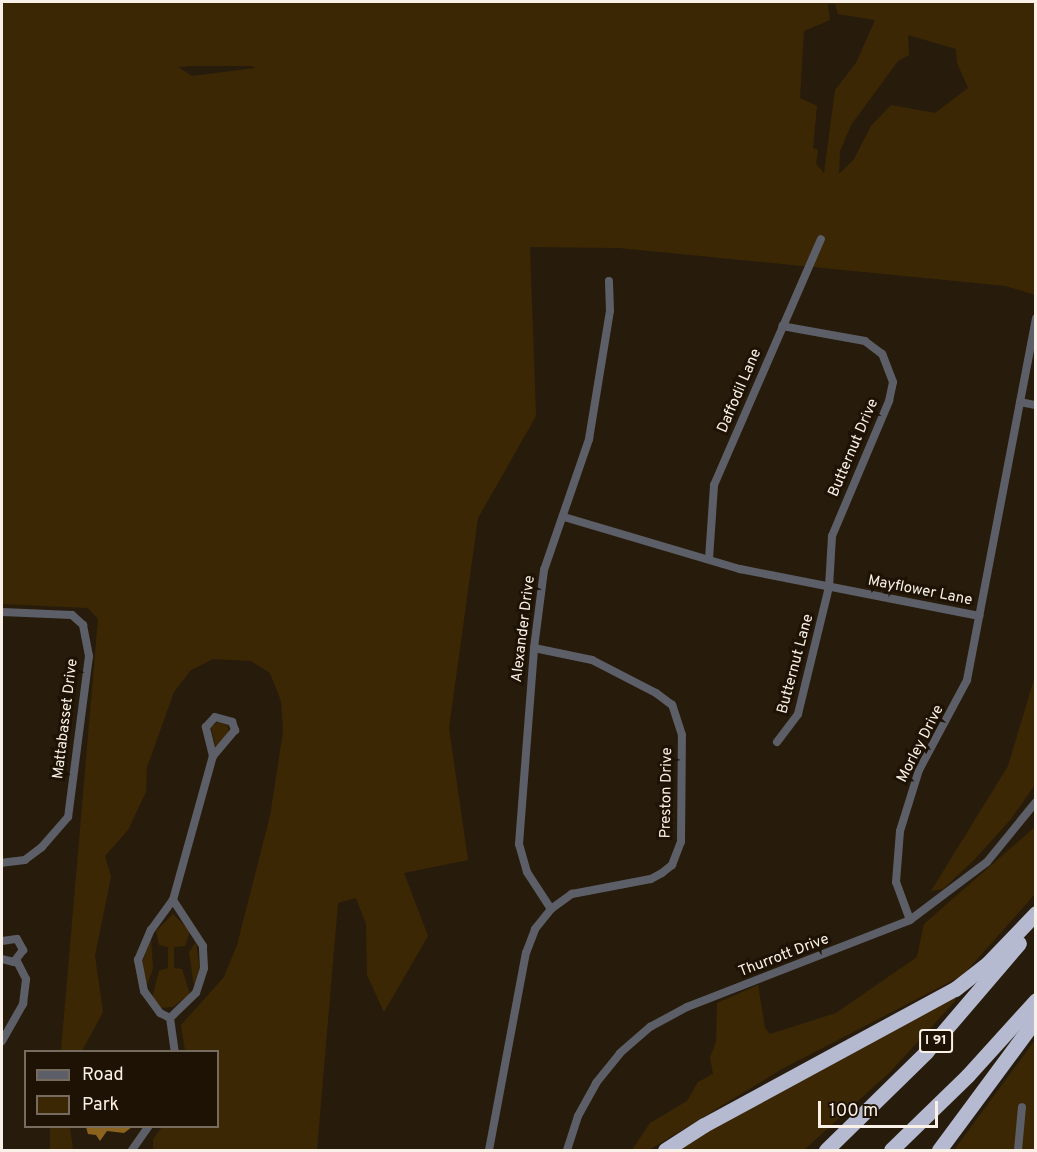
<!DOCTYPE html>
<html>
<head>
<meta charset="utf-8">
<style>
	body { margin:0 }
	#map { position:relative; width:1037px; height:1152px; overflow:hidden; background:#271c0c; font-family:Overpass,sans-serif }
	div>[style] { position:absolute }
	.green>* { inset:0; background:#3c2705 }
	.water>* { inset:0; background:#8b621e }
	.minor>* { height:8px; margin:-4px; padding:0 4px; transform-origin:4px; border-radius:4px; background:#5d5f68 }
	.motorway>* { height:15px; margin:-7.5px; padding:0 7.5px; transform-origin:7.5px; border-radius:7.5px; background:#b5bad1 }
	span { translate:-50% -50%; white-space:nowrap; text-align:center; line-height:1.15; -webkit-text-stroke:6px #1d1204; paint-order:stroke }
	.shield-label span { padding:2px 4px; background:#1d1204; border:2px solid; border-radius:4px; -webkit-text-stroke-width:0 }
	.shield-label { font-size:14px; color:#f9f1e7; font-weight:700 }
	.street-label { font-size:15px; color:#f9f1e7 }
	.frame { position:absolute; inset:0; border:3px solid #f9f1e7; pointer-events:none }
	.legend { position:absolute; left:24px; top:1050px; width:195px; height:78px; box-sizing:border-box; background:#1d1204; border:2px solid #756b5f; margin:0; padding:8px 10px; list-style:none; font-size:18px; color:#f9f1e7 }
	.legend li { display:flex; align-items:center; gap:12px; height:30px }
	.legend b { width:30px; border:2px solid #756b5f }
	.scale { position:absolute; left:818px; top:1101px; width:120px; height:27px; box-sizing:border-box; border:3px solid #f9f1e7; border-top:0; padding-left:8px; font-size:18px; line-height:21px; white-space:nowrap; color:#f9f1e7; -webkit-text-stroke:4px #1d1204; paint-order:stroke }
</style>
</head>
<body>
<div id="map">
	<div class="green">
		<i style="clip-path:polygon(evenodd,2px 2px,1035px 2px,1035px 295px,1006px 286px,619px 248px,530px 247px,536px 416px,478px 518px,449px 728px,468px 860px,404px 873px,428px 936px,384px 1012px,367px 975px,366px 924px,356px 898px,338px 903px,317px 1150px,153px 1150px,153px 1139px,162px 1127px,218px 1126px,218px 1052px,185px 1051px,181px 1025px,224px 977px,237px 945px,270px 816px,283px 732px,281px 701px,270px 673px,251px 661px,213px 659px,191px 670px,174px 692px,147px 767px,146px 792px,128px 830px,105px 856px,111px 877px,95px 956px,103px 1012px,82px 1051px,61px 1051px,98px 619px,88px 608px,2px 604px,2px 2px,828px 4px,835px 4px,838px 14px,875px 20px,856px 63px,835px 90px,824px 173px,816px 164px,818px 150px,813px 148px,817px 106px,800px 98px,804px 31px,830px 20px,828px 4px,2px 2px,908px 35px,956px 49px,957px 63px,968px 88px,935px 113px,891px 105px,871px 126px,854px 159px,839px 174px,840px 151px,851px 125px,898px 61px,909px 55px,908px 35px,2px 2px,191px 66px,252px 66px,255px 68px,192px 76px,178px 67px,191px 66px)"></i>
		<i style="clip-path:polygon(1035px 676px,1034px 786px,1011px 819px,974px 860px,943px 889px,931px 891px,1008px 766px)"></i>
		<i style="clip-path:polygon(218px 722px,228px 726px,229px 732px,216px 749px,211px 727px)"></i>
		<i style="clip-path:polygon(1035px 827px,1035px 894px,963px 975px,782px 1069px,649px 1150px,632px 1150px,650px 1123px,687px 1101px,698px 1082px,713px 1074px,710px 1057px,716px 1042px,717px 1003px,758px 985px,765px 1028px,770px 1034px,836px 1013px,917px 957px,924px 924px)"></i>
		<i style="clip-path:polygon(173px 914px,190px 931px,185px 946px,174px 947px,174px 968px,182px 969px,190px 994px,173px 1007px,160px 1008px,152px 998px,159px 971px,168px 968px,168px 947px,159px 945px,156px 931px)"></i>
		<i style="clip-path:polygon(151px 939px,153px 969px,146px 987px,142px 963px)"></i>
		<i style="clip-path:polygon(196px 942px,200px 970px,194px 986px,189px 952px)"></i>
		<i style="clip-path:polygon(954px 995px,956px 1000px,890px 1072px,804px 1150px,675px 1150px)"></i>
		<i style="clip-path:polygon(1035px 1040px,1035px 1150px,954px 1150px)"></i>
		<i style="clip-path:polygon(50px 1127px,70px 1127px,73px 1150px,50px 1150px)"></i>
	</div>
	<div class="water">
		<i style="clip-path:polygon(86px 1127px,132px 1127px,124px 1133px,107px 1131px,100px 1141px,96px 1135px,88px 1134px)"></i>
	</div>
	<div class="minor">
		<i style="left:1020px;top:402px;width:16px;rotate:11deg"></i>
		<i style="left:564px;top:517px;width:184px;rotate:16.5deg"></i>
		<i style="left:740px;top:569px;width:244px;rotate:11.1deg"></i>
		<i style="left:709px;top:559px;width:74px;rotate:-86.1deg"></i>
		<i style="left:714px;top:485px;width:268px;rotate:-66.5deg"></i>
		<i style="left:2px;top:612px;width:70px;rotate:2.5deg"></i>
		<i style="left:72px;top:615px;width:15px;rotate:42deg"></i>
		<i style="left:83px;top:625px;width:32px;rotate:79deg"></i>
		<i style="left:89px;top:656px;width:162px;rotate:97.4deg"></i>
		<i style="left:68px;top:817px;width:40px;rotate:131deg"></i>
		<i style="left:42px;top:847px;width:21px;rotate:143deg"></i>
		<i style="left:25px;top:860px;width:23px;rotate:173deg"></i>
		<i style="left:215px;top:717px;width:18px;rotate:16deg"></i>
		<i style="left:232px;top:722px;width:9px;rotate:69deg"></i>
		<i style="left:235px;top:730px;width:34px;rotate:130deg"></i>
		<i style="left:213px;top:756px;width:30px;rotate:-104deg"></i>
		<i style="left:206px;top:727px;width:13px;rotate:-48deg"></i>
		<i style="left:777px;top:742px;width:35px;rotate:-53deg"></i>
		<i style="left:798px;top:714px;width:131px;rotate:-76.3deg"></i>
		<i style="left:829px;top:587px;width:51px;rotate:-86.6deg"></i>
		<i style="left:832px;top:536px;width:147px;rotate:-67.1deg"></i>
		<i style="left:889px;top:401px;width:19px;rotate:-78deg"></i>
		<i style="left:893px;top:382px;width:30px;rotate:-111deg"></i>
		<i style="left:882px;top:354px;width:21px;rotate:-143deg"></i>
		<i style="left:865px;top:341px;width:84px;rotate:-169.8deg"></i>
		<i style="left:551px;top:909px;width:44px;rotate:-123deg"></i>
		<i style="left:527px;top:872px;width:29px;rotate:-106deg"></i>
		<i style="left:519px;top:844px;width:197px;rotate:-85.6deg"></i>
		<i style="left:534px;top:648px;width:79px;rotate:-82.7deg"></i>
		<i style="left:544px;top:570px;width:139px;rotate:-71deg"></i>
		<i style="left:589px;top:439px;width:130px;rotate:-80.7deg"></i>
		<i style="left:610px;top:311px;width:30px;rotate:-92deg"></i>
		<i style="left:910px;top:920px;width:40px;rotate:-110.2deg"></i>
		<i style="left:896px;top:882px;width:51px;rotate:-85.5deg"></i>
		<i style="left:900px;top:831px;width:64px;rotate:-72.7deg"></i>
		<i style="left:919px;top:770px;width:102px;rotate:-61.9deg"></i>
		<i style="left:967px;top:680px;width:368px;rotate:-79.2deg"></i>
		<i style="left:2px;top:941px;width:15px;rotate:-8deg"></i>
		<i style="left:17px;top:939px;width:13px;rotate:61deg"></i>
		<i style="left:23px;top:950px;width:15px;rotate:127deg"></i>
		<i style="left:14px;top:962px;width:12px;rotate:-166deg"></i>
		<i style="left:170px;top:1018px;width:11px;rotate:-153deg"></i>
		<i style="left:160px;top:1013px;width:27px;rotate:-126deg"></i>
		<i style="left:144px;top:991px;width:32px;rotate:-101deg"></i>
		<i style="left:138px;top:960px;width:33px;rotate:-67deg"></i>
		<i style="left:151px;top:930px;width:37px;rotate:-54deg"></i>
		<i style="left:173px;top:900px;width:149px;rotate:-74.5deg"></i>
		<i style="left:170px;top:1018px;width:36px;rotate:-44deg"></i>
		<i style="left:196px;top:993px;width:26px;rotate:-72deg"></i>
		<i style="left:204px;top:968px;width:22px;rotate:-93deg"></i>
		<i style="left:203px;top:946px;width:55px;rotate:-123.1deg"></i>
		<i style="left:170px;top:1018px;width:34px;rotate:82deg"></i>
		<i style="left:2px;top:1041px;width:43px;rotate:-60.4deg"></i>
		<i style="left:23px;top:1004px;width:25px;rotate:-83deg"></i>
		<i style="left:26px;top:979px;width:20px;rotate:-117deg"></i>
		<i style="left:132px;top:1150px;width:29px;rotate:-55deg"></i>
		<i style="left:489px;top:1150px;width:200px;rotate:-79.4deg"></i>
		<i style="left:526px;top:953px;width:26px;rotate:-69deg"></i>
		<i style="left:535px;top:929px;width:26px;rotate:-51deg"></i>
		<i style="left:551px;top:909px;width:26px;rotate:-36deg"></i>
		<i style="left:572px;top:894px;width:80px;rotate:-10.8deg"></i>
		<i style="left:651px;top:879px;width:13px;rotate:-29deg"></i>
		<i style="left:662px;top:873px;width:13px;rotate:-39deg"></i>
		<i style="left:672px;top:865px;width:25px;rotate:-69deg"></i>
		<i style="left:681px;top:842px;width:107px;rotate:-89.5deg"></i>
		<i style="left:682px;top:735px;width:32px;rotate:-108deg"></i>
		<i style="left:672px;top:705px;width:20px;rotate:-143deg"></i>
		<i style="left:656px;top:693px;width:72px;rotate:-152.7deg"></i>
		<i style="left:592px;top:660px;width:59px;rotate:-168.3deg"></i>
		<i style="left:567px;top:1150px;width:36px;rotate:-72deg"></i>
		<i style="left:578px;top:1116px;width:38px;rotate:-61deg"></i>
		<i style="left:596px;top:1083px;width:38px;rotate:-51deg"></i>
		<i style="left:620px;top:1053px;width:40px;rotate:-41deg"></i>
		<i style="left:650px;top:1027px;width:42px;rotate:-28.4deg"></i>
		<i style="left:687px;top:1007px;width:239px;rotate:-21.3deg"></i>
		<i style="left:910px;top:920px;width:96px;rotate:-37deg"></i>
		<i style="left:987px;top:862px;width:77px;rotate:-50.8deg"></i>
		<i style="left:1018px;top:1150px;width:43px;rotate:-84.7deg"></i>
	</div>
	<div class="motorway">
		<i style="left:665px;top:1150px;width:46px;rotate:-32.7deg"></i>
		<i style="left:704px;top:1125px;width:285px;rotate:-28.5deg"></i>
		<i style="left:955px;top:989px;width:42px;rotate:-38.2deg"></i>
		<i style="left:988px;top:963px;width:69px;rotate:-46.2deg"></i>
		<i style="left:826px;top:1150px;width:140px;rotate:-44.4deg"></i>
		<i style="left:926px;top:1052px;width:143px;rotate:-49.5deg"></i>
		<i style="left:891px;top:1150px;width:107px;rotate:-44.2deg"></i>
		<i style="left:968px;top:1075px;width:101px;rotate:-47.8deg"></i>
		<i style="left:939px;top:1150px;width:163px;rotate:-53.5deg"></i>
	</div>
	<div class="shield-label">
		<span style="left:936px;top:1041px">I 91</span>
	</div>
	<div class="street-label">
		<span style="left:740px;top:391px;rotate:-67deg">Daffodil Lane</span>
		<span style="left:854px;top:448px;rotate:-67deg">Butternut Drive</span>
		<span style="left:920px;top:591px;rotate:11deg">Mayflower Lane</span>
		<span style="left:524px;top:629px;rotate:-83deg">Alexander Drive</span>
		<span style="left:796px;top:664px;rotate:-75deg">Butternut Lane</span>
		<span style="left:66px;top:719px;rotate:-83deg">Mattabasset Drive</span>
		<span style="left:921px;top:744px;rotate:-63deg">Morley Drive</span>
		<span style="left:667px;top:793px;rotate:-89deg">Preston Drive</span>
		<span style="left:784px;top:956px;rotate:-21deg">Thurrott Drive</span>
	</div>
	<div class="frame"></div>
	<ul class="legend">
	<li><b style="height:8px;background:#5d5f68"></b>Road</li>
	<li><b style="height:16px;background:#3c2705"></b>Park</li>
	</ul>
	<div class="scale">100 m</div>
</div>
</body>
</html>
